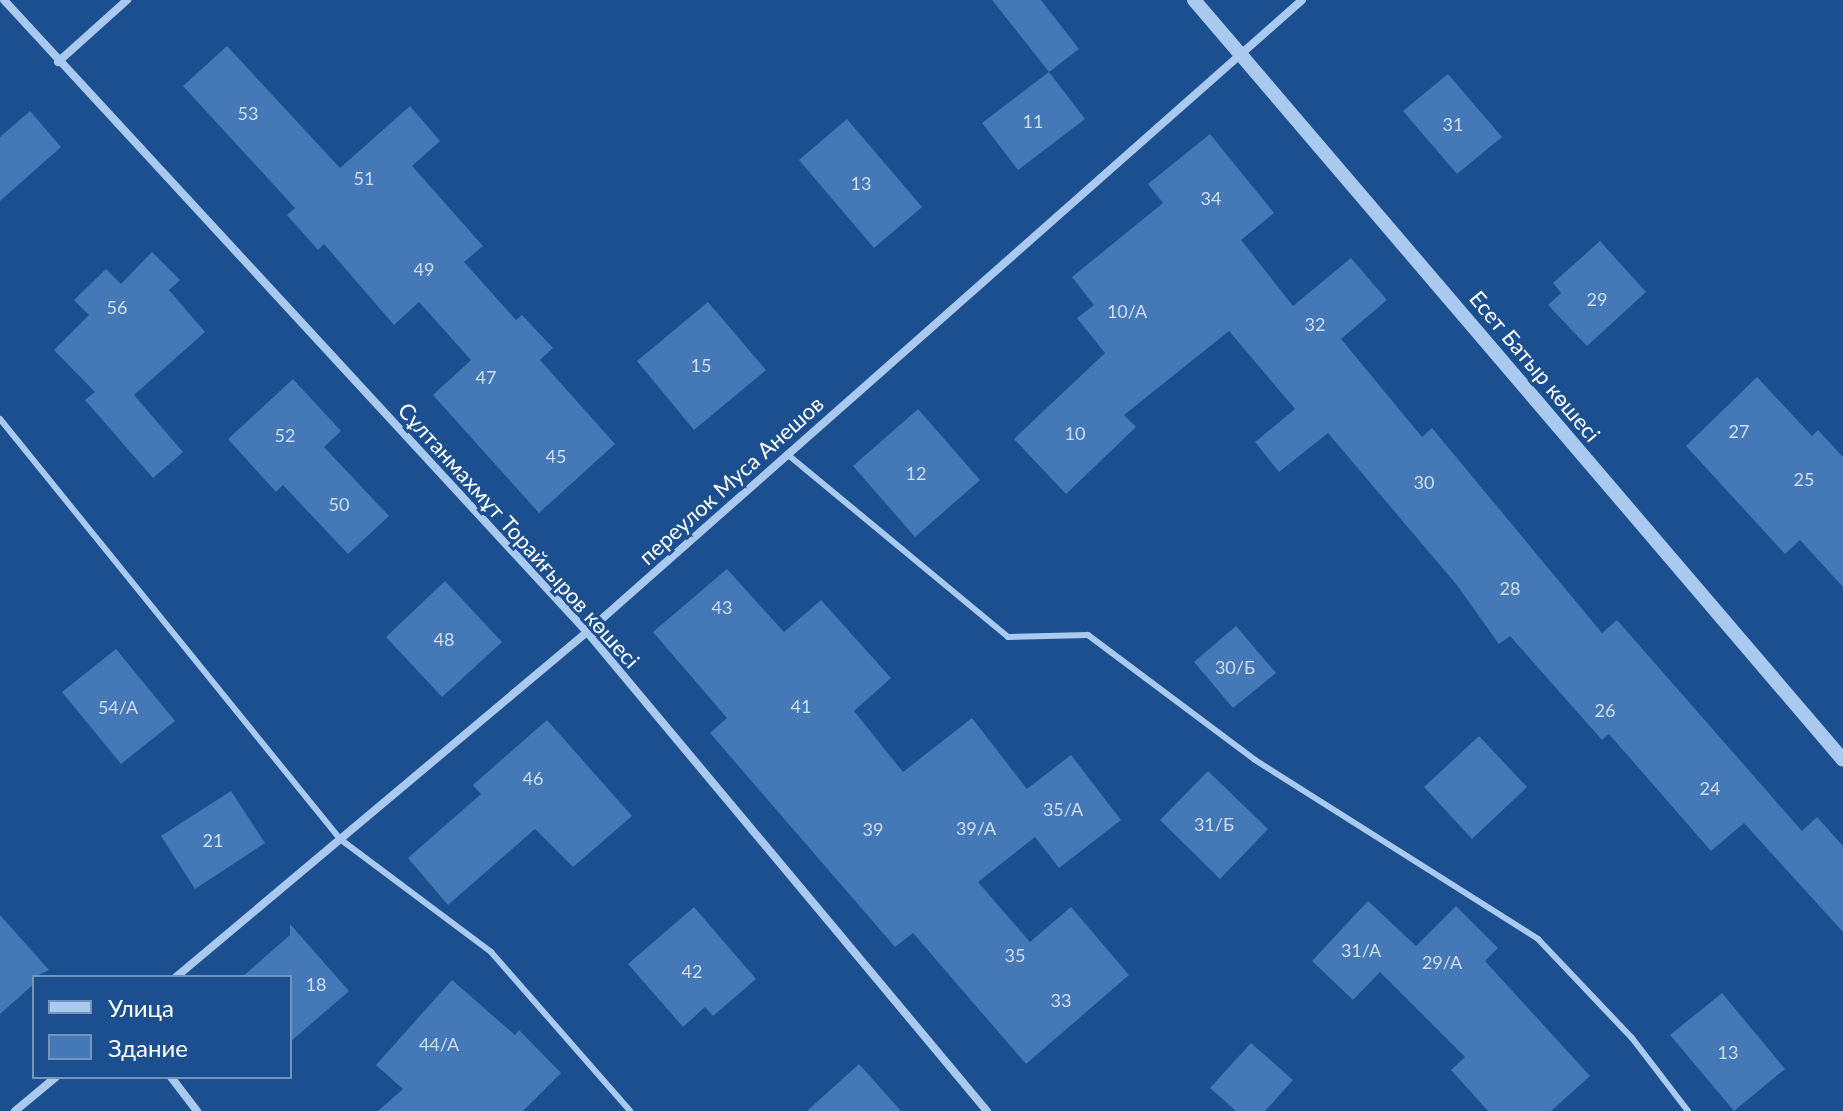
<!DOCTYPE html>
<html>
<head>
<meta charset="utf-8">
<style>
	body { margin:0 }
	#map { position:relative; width:1843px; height:1111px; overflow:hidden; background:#1b4f8f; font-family:Lato,sans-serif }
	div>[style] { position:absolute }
	.building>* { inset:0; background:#4478b7 }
	.service>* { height:6px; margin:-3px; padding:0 3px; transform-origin:3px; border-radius:3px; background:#a9c9ee }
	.minor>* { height:8px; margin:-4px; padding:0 4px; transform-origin:4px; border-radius:4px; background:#a9c9ee }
	.tertiary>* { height:14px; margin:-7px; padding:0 7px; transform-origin:7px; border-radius:7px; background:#a9c9ee }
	span { translate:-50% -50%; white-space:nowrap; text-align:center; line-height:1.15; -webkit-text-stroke:6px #1b4f8f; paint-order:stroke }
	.number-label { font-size:18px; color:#d0dded }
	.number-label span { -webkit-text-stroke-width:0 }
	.street-label { font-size:22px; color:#fff }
	.legend { position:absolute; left:32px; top:975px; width:260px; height:104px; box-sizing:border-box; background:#1b4f8f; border:2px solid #7695bc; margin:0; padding:10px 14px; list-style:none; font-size:24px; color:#fff }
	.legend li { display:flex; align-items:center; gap:16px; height:40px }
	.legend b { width:40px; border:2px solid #7695bc }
</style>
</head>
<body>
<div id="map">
	<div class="building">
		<i style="clip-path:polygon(992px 0,1041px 0,1079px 49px,1049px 72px)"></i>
		<i style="clip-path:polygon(227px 46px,340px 168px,410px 106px,440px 141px,412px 166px,483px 246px,464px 262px,516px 320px,522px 315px,553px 348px,540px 360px,615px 444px,539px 513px,433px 395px,471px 360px,419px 302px,394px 325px,324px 244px,318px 250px,287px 215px,295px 208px,183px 86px)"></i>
		<i style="clip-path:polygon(1049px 72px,1085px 119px,1018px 170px,982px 123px)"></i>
		<i style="clip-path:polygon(1448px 74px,1502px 137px,1457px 174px,1403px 111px)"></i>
		<i style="clip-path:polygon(30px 111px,61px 147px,0 201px,0 137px)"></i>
		<i style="clip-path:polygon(847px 119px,922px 207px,874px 248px,799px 160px)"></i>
		<i style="clip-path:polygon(1210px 134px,1274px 213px,1241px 240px,1293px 306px,1351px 258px,1387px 300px,1341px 339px,1422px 437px,1432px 428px,1602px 633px,1617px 620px,1802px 831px,1817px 817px,1843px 846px,1843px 932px,1744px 823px,1711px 851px,1609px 734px,1602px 740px,1510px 636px,1499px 644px,1456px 584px,1328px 433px,1279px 472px,1255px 442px,1295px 409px,1229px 331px,1124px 415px,1136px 427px,1066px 494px,1014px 439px,1105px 353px,1077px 318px,1094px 305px,1072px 277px,1163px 203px,1148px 184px)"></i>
		<i style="clip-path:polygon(1600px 241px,1646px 292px,1587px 346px,1548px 305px,1561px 293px,1553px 283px)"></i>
		<i style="clip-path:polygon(152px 252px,180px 280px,169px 290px,205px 332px,134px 395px,183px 452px,153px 478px,85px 400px,95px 392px,54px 350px,89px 315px,74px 300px,106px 269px,121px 284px)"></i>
		<i style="clip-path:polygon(708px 302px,766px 370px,694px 430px,637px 361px)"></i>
		<i style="clip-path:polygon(1757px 377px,1812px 436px,1818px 430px,1843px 457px,1843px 587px,1800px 540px,1785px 554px,1686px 446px)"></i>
		<i style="clip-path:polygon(293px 379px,341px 431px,324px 447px,389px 516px,348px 554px,283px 485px,276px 492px,228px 439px)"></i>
		<i style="clip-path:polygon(918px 409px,980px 480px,915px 537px,853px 466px)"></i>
		<i style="clip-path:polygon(727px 569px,784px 632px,821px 600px,891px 678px,854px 711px,903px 772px,972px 718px,1027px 789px,1071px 755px,1121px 820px,1059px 868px,1035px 837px,978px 882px,1030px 942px,1071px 907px,1129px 975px,1026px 1064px,913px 933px,895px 947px,710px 733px,727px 718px,653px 632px)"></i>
		<i style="clip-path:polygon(445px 581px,502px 642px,442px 697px,386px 637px)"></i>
		<i style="clip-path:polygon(1236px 626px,1276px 673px,1233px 708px,1194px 662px)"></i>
		<i style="clip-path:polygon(116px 649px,175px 721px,121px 764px,62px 692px)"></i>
		<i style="clip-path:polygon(547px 720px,632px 816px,573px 867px,535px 829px,448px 905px,408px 858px,481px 794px,473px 785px)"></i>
		<i style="clip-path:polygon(1479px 736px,1527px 787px,1472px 839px,1424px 787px)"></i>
		<i style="clip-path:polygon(1208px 771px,1268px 829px,1220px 879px,1160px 820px)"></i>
		<i style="clip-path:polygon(231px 791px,265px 843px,195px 889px,161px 836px)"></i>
		<i style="clip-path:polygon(1368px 901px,1416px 946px,1456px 906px,1498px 948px,1485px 961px,1590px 1076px,1551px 1111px,1488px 1111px,1451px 1070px,1465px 1057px,1380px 972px,1353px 1000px,1312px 961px)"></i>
		<i style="clip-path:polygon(694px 907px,756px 979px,713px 1016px,705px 1007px,683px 1027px,628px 964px)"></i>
		<i style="clip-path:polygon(0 915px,49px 970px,34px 977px,34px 984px,0 1014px)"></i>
		<i style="clip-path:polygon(290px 924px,349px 991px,290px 1042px,290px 977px,242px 977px,290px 935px)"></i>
		<i style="clip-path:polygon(452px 980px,515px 1035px,519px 1030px,561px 1073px,523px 1111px,378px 1111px,403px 1089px,376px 1065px)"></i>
		<i style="clip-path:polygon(1722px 993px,1785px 1069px,1734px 1111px,1670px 1035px)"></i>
		<i style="clip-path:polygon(1251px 1043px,1293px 1080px,1265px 1111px,1236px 1111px,1210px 1088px)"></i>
		<i style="clip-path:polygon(859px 1064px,901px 1111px,807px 1111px)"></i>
	</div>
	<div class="service">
		<i style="left:0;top:419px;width:540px;rotate:51.01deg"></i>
		<i style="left:340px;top:839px;width:189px;rotate:36.8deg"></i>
		<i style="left:491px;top:952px;width:211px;rotate:48.8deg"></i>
		<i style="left:787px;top:454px;width:287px;rotate:39.6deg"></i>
		<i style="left:1008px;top:637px;width:80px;rotate:-1.4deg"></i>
		<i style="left:1088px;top:635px;width:209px;rotate:36.8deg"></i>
		<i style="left:1255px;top:760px;width:335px;rotate:32.3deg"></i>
		<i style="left:1538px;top:939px;width:137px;rotate:46.5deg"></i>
		<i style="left:1632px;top:1038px;width:92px;rotate:52.5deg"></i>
	</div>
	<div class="minor">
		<i style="left:4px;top:0;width:860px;rotate:47.31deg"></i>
		<i style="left:587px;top:632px;width:624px;rotate:50.14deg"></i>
		<i style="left:58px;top:62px;width:93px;rotate:-41.9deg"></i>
		<i style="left:176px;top:977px;width:537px;rotate:-40.01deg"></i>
		<i style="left:587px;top:632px;width:954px;rotate:-41.47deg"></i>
		<i style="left:171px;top:1077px;width:43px;rotate:52.6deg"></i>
		<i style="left:15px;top:1111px;width:53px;rotate:-39.7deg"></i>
	</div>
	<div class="tertiary">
		<i style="left:1194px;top:0;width:999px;rotate:49.5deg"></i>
	</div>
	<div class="number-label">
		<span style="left:248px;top:113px">53</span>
		<span style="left:1033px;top:121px">11</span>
		<span style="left:1453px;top:124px">31</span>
		<span style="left:364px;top:178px">51</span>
		<span style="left:861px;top:183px">13</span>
		<span style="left:1211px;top:198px">34</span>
		<span style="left:424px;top:269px">49</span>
		<span style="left:1597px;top:299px">29</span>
		<span style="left:117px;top:307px">56</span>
		<span style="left:1127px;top:311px">10/А</span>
		<span style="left:1315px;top:324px">32</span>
		<span style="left:701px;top:365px">15</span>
		<span style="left:486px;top:377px">47</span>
		<span style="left:1739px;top:431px">27</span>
		<span style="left:1075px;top:433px">10</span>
		<span style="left:285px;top:435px">52</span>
		<span style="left:556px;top:456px">45</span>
		<span style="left:916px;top:473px">12</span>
		<span style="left:1804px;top:479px">25</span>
		<span style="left:1424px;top:482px">30</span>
		<span style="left:339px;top:504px">50</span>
		<span style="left:1510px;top:588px">28</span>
		<span style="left:722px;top:607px">43</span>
		<span style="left:444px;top:639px">48</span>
		<span style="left:1235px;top:667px">30/Б</span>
		<span style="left:801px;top:706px">41</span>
		<span style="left:118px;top:707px">54/А</span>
		<span style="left:1605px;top:710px">26</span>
		<span style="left:533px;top:778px">46</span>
		<span style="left:1710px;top:788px">24</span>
		<span style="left:1063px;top:809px">35/А</span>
		<span style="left:1214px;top:824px">31/Б</span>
		<span style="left:976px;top:828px">39/А</span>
		<span style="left:873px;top:829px">39</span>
		<span style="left:213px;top:840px">21</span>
		<span style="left:1361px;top:950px">31/А</span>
		<span style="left:1015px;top:955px">35</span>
		<span style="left:1442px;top:962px">29/А</span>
		<span style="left:692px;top:971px">42</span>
		<span style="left:316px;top:984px">18</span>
		<span style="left:1061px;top:1000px">33</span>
		<span style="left:439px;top:1044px">44/А</span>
		<span style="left:1728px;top:1052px">13</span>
	</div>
	<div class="street-label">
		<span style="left:1535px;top:366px;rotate:50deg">Есет Батыр көшесі</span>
		<span style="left:731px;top:480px;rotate:-42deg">переулок Муса Анешов</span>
		<span style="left:519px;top:535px;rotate:48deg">Сұлтанмахмұт Торайғыров көшесі</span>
	</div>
	<ul class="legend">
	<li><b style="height:10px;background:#a9c9ee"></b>Улица</li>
	<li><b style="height:22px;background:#4478b7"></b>Здание</li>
	</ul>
</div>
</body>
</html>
